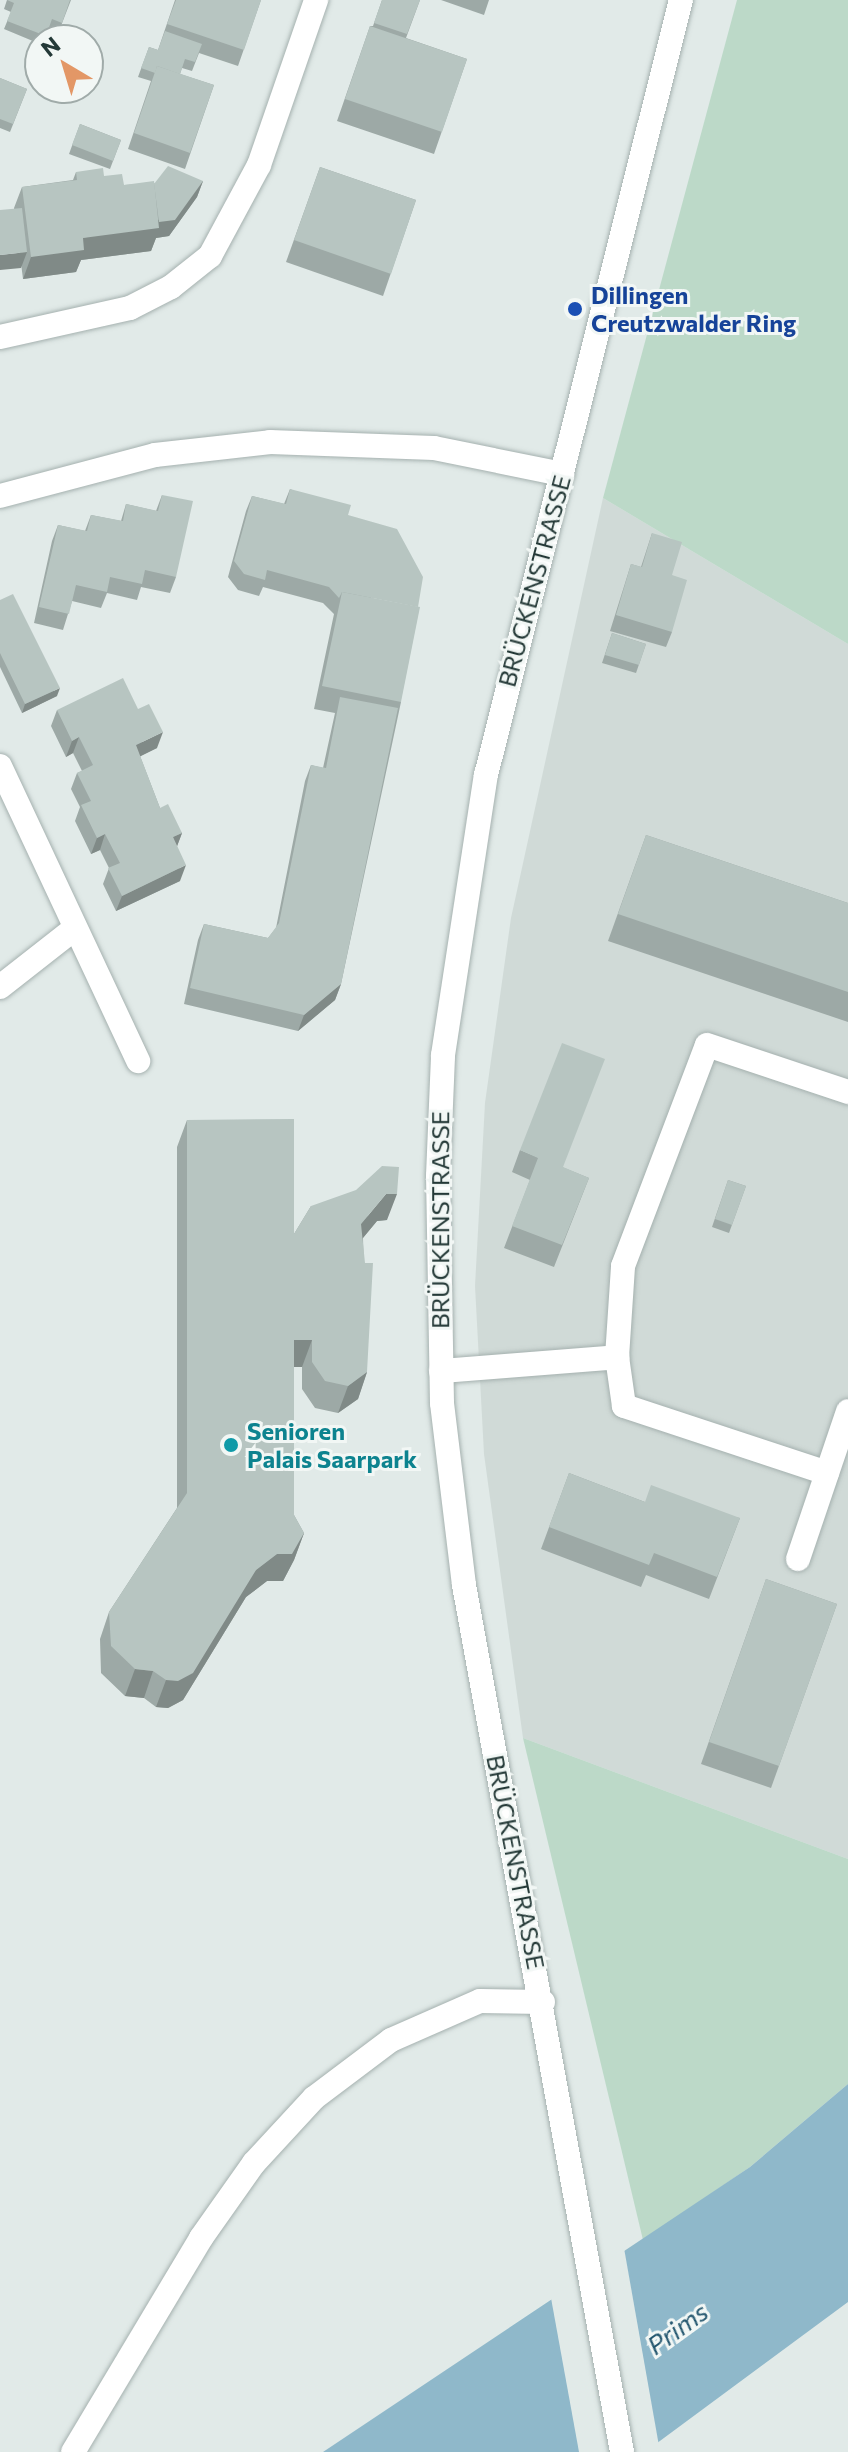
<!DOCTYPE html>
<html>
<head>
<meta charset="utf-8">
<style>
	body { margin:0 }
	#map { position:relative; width:848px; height:2452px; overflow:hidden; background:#e1eae8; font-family:Commissioner,sans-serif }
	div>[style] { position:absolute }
	.built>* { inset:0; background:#d0dad7 }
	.green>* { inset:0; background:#bcd9c8 }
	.water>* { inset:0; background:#8fb8ca }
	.pier>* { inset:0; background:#e1eae8 }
	.roads { filter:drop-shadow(0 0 2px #a5b1af) drop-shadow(0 0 2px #a5b1af) }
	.lane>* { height:24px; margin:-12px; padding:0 12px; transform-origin:12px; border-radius:12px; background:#fff }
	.street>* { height:24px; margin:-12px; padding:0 12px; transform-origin:12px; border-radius:12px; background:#fff }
	.wall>* { inset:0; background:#9da9a6 }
	.shaded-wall>* { inset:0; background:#808a87 }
	.building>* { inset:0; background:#b7c5c1 }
	.dots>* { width:22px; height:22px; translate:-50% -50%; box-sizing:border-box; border:4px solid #f2f7f5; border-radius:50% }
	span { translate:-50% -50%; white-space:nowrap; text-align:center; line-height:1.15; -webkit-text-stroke:6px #f2f7f5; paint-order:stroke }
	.transit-label { font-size:24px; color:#164399; font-weight:700 }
	.left { translate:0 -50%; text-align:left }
	.street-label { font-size:24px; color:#243937 }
	.culture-label { font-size:24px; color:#0d838f; font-weight:700 }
	.water-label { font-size:26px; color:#24576f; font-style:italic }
	.north { position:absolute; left:24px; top:24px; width:80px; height:80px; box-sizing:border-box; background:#f2f7f5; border:2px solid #a0aba9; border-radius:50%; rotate:322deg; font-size:22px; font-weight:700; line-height:32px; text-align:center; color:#243937 }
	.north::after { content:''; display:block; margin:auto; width:28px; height:36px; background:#e39766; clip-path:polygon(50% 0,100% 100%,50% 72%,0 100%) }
</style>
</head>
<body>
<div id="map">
	<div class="built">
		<i style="clip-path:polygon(603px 498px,848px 644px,848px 1859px,523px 1738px,484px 1454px,475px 1286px,485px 1103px,511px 918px)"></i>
	</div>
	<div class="green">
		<i style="clip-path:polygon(737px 0,848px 0,848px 644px,603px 498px)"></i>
		<i style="clip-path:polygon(523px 1738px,848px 1859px,848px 2084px,750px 2167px,643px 2240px)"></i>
	</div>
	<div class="water">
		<i style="clip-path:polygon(848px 2084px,848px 2302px,645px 2452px,323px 2452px,750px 2167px)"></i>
	</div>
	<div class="pier">
		<i style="clip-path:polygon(624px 2248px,659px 2446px,652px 2452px,579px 2452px,551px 2298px)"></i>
	</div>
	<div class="roads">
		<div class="lane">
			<i style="left:441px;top:1371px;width:177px;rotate:-4.5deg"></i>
			<i style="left:827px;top:1473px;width:214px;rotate:-161.7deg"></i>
			<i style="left:624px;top:1406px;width:49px;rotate:-98.1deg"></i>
			<i style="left:617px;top:1357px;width:91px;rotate:-86.2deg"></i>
			<i style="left:623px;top:1266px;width:236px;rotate:-69.2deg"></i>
			<i style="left:707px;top:1045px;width:149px;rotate:18.4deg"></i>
			<i style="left:798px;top:1559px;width:156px;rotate:-71.3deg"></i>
			<i style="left:73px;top:2452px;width:249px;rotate:-59.1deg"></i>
			<i style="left:201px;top:2238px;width:92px;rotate:-54.8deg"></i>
			<i style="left:254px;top:2163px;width:88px;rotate:-47.3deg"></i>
			<i style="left:314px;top:2098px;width:96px;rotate:-37deg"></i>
			<i style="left:391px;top:2040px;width:97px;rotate:-23.7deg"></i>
			<i style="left:480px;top:2001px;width:63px;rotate:0.9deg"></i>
		</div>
		<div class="street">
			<i style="left:0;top:337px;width:133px;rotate:-12.6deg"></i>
			<i style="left:130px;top:308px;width:46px;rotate:-27.1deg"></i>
			<i style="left:171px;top:287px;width:50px;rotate:-38.5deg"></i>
			<i style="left:210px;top:256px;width:103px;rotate:-61.7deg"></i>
			<i style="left:259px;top:165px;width:175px;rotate:-70.9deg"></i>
			<i style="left:0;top:496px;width:160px;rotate:-14.8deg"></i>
			<i style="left:155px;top:455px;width:116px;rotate:-6.4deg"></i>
			<i style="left:270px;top:442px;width:164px;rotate:2.1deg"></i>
			<i style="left:434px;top:448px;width:131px;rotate:11.5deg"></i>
			<i style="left:0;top:766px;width:326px;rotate:64.9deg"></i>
			<i style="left:0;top:987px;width:94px;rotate:-38.1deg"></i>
			<i style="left:622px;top:2452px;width:881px;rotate:-100.33deg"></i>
			<i style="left:464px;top:1585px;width:183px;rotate:-96.9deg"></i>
			<i style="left:442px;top:1403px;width:227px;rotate:-91deg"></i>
			<i style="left:438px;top:1176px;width:121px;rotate:-87.6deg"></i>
			<i style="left:443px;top:1055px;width:283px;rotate:-81.3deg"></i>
			<i style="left:486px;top:775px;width:799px;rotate:-75.88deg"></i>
		</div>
	</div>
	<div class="wall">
		<i style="clip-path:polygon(7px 0,71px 0,59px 31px,49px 28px,44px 40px,40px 40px,40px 44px,4px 29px,11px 12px,4px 9px)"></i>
		<i style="clip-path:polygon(175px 0,261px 0,238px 66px,199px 53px,192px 71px,182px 68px,180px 74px,214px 85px,185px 169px,128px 149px,151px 81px,138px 77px,149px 47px,158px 50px)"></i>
		<i style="clip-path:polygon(382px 0,420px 0,406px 38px,467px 59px,434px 154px,337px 121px,370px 26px,373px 26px)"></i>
		<i style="clip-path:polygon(441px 0,489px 0,484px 15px)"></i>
		<i style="clip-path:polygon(0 78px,27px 89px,10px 132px,0 128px)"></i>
		<i style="clip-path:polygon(80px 124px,121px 140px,110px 169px,69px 154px)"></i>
		<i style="clip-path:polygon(320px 167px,416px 200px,383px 296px,286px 262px)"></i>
		<i style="clip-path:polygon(76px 172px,104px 176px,124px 185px,203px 181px,197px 197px,169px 236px,156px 238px,151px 251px,81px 260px,76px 272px,23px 279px,14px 208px,22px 187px,73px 180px)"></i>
		<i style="clip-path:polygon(290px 489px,348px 515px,401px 702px,341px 984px,335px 1000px,298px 1031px,184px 1004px,198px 940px,204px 924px,268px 938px,276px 928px,305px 781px,311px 765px,323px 768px,335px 713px,314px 709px,334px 614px,323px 603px,263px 587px,259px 596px,238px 590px,228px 577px,246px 511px,252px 496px,284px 504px)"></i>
		<i style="clip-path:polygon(162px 495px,176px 577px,170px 593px,141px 587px,137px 600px,107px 593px,101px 608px,72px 601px,63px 630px,34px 623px,52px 541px,58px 525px,85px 531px,91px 515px,121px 521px,126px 504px,156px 511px)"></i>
		<i style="clip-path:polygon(652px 533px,672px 575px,672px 632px,666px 647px,610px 631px,631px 564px,641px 567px)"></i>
		<i style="clip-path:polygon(0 600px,57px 696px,22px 713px,0 667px)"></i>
		<i style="clip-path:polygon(612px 633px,646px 644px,636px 673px,602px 663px)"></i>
		<i style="clip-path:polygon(57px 710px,157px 748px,140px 756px,160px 808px,182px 833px,177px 846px,180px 881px,116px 911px,103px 884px,109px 868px,100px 850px,91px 854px,75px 821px,80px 807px,71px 789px,77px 773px,82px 771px,73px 753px,66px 757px,51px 726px)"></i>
		<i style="clip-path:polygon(646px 835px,848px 903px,848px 1022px,608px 941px)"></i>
		<i style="clip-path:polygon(187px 1120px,294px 1234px,311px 1206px,387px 1220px,377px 1221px,363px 1238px,367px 1372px,358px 1399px,338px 1413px,315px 1408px,302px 1389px,302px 1367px,294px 1367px,294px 1515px,304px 1533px,294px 1560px,283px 1581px,267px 1581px,246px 1597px,183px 1700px,168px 1708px,156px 1707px,144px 1698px,125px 1696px,101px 1673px,100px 1639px,109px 1612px,177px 1508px,177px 1147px)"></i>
		<i style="clip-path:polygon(520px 1150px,589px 1178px,554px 1267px,504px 1248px,530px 1180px,512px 1172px)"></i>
		<i style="clip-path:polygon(728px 1180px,746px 1186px,729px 1233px,712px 1227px)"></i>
		<i style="clip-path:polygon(569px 1473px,645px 1502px,740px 1518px,709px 1599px,646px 1575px,641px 1587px,541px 1549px)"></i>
		<i style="clip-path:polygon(766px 1579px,837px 1604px,771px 1788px,701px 1764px)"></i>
	</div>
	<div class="shaded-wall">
		<i style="clip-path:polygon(203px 181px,197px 197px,169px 236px,156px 238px,151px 251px,81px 260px,76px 272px,23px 279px,31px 257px,83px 238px,156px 222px)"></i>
		<i style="clip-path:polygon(27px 252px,21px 268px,0 270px,0 255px)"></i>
		<i style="clip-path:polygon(60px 688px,57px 696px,22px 713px,25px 704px)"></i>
		<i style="clip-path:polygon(163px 732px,157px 748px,131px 761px,136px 745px)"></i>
		<i style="clip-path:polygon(79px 737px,73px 753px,66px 757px,72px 741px)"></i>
		<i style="clip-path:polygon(182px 833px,176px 849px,173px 837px)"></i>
		<i style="clip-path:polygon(105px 834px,100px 850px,91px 854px,97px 838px)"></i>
		<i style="clip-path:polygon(186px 865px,180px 881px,116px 911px,122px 896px)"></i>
		<i style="clip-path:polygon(341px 984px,335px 1000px,298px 1031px,304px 1015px)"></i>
		<i style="clip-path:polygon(386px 1194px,397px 1194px,387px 1220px,377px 1221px,352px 1251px,361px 1224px)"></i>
		<i style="clip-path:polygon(294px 1340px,312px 1340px,302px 1367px,285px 1367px)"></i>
		<i style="clip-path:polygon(367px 1372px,358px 1399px,338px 1413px,348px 1386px)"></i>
		<i style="clip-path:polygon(304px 1533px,294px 1560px,283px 1581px,267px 1581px,246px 1597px,183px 1700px,168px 1708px,156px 1707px,166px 1680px,256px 1570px)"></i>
		<i style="clip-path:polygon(135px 1669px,153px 1671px,144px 1698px,125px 1696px)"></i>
	</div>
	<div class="building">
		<i style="clip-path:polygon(7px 0,70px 0,62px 23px,52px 19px,46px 36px,7px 21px,14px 3px)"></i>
		<i style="clip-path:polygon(176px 0,261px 0,244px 50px,167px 24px)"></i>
		<i style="clip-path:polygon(382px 0,420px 0,407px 34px,374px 23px)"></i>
		<i style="clip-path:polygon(370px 26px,467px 59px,442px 132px,345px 99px)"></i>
		<i style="clip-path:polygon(165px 31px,202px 44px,195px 62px,185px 59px,180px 74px,157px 66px,155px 73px,141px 68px,149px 47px,158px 50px)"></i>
		<i style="clip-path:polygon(157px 66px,214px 85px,190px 153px,134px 133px)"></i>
		<i style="clip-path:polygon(0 78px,27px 89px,13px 124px,0 119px)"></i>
		<i style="clip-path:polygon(80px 124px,121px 140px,113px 161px,72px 145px)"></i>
		<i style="clip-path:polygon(168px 166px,203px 181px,175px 220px,159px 222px,154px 184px)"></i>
		<i style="clip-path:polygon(320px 167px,416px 200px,391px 274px,294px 240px)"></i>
		<i style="clip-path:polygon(103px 168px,104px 176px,122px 174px,124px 185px,154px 181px,159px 228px,83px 238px,84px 250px,31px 257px,22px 187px,77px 180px,76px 172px)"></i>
		<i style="clip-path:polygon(22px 208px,27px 252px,0 255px,0 210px)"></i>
		<i style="clip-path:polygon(290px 489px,351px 505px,348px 515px,397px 529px,423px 577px,418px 607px,342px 592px,339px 598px,329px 587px,267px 570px,265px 580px,244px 574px,234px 561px,252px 496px,286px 504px)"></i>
		<i style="clip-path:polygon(162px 495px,193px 501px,176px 577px,145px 570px,142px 584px,110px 577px,107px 592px,76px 585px,69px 614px,39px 607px,58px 525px,87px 531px,91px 515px,123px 521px,126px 504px,158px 511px)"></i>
		<i style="clip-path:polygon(652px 533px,682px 542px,672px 575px,687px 580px,672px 632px,616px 615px,631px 564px,642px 567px)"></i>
		<i style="clip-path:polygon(342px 592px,420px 607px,401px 702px,322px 686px)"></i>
		<i style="clip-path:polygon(13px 594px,60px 688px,25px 704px,0 653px,0 600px)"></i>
		<i style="clip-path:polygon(612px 633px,646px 644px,639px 665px,605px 655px)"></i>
		<i style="clip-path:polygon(123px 678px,138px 709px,149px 704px,163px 732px,136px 745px,160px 808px,168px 804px,182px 833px,173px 837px,186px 865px,122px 896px,108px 868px,120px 863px,105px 834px,97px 838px,81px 805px,91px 801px,77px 773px,93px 765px,79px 737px,72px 741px,57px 710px)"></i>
		<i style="clip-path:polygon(340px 697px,398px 708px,341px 984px,304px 1015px,190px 988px,204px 924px,268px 938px,279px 923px,311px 765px,326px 768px)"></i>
		<i style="clip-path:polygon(646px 835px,848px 903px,848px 992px,618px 914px)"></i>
		<i style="clip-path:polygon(562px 1043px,605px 1059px,563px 1167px,589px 1178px,562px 1245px,512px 1226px,538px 1158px,520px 1150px)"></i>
		<i style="clip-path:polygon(294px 1119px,294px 1234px,311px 1206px,356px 1190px,382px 1166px,399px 1167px,397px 1194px,386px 1194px,361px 1224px,365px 1263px,373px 1263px,367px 1372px,348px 1386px,325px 1381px,312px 1362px,312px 1340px,294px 1340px,294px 1515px,304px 1533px,292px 1554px,277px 1554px,256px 1570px,193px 1673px,178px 1681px,166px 1680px,153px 1671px,135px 1669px,111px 1646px,109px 1612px,187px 1493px,187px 1120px)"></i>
		<i style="clip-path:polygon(728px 1180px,746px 1186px,732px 1225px,715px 1219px)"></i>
		<i style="clip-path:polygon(569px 1473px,645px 1502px,651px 1485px,740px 1518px,717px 1577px,654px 1553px,649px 1565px,549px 1527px)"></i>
		<i style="clip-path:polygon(766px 1579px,837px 1604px,779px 1766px,709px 1742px)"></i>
	</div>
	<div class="dots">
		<i style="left:575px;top:309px;background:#1a4fb4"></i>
		<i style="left:231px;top:1445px;background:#0f9aa8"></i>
	</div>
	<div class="transit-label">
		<span class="left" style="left:591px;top:309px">Dillingen<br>Creutzwalder Ring</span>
	</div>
	<div class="street-label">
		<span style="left:534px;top:581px;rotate:-75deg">BRÜCKENSTRASSE</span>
		<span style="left:440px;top:1220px;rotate:-90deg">BRÜCKENSTRASSE</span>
		<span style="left:516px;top:1862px;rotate:79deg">BRÜCKENSTRASSE</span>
	</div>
	<div class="culture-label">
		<span class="left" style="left:247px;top:1445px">Senioren<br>Palais Saarpark</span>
	</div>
	<div class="water-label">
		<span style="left:677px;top:2328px;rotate:-36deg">Prims</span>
	</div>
	<div class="north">N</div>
</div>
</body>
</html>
